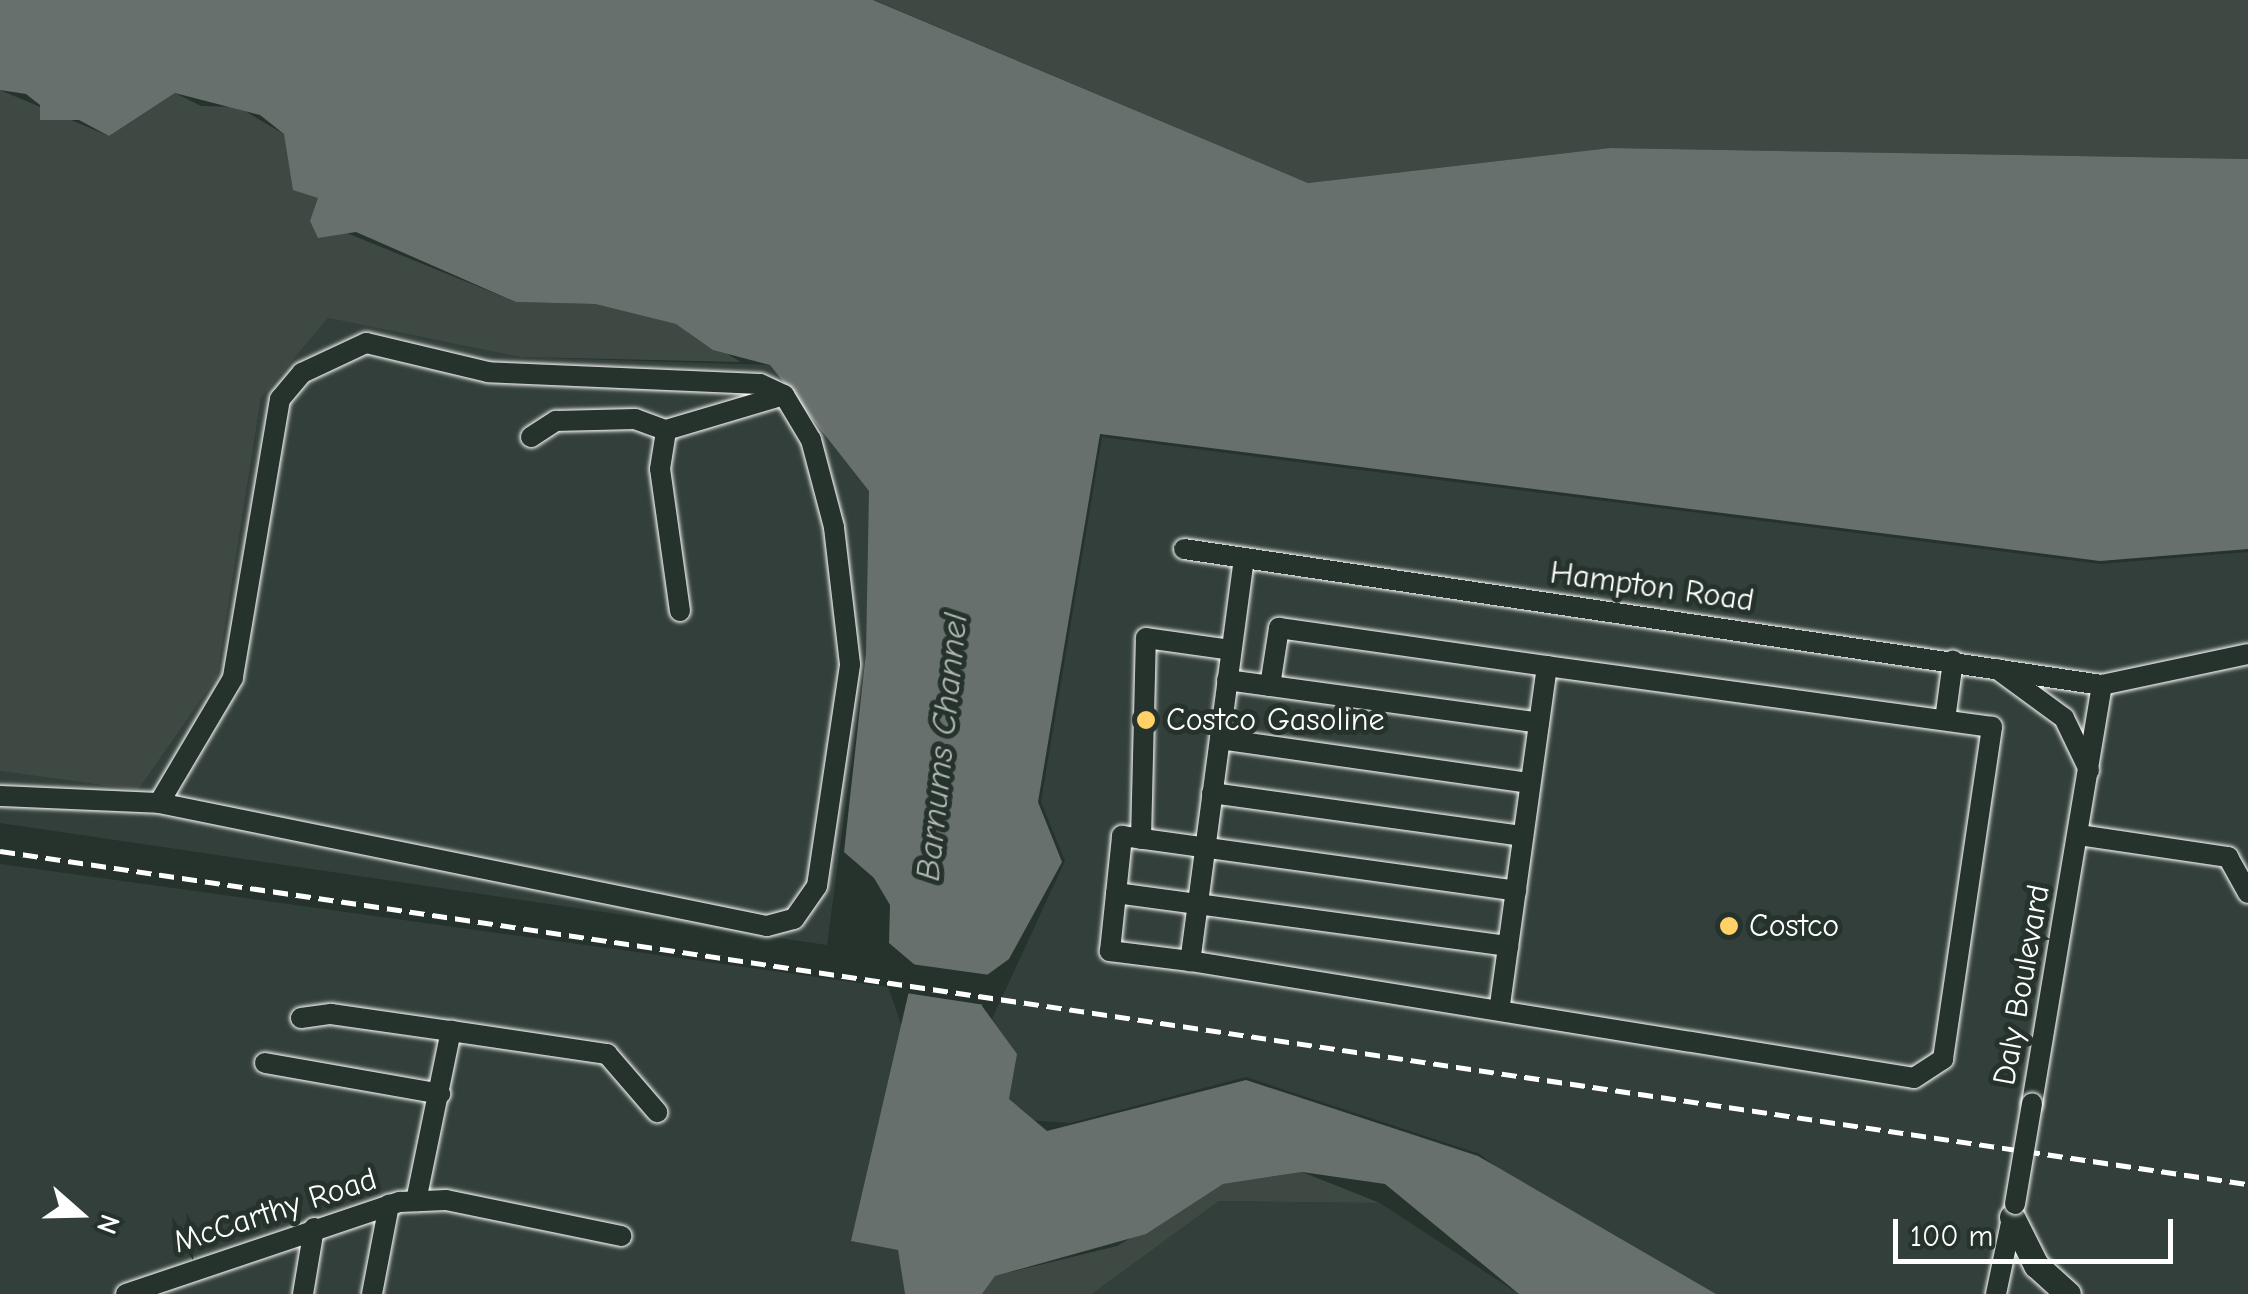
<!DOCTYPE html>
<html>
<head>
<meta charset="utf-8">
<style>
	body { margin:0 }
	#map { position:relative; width:2248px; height:1294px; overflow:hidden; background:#26332d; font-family:"Comic Neue",sans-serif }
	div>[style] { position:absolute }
	.built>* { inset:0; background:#333f3a }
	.green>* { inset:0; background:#3e4944 }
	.water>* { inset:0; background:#67706c }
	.pier>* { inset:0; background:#26332d }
	.roads { filter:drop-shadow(0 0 2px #fff) drop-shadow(0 0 2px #fff) }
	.minor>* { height:20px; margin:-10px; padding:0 10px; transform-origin:10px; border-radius:10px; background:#26332d }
	.major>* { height:25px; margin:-12.5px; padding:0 12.5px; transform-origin:12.5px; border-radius:12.5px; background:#26332d }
	.rail>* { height:5px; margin-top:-2.5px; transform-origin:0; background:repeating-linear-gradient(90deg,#fff 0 15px,transparent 0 23px) }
	.bridges { filter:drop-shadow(0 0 2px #fff) drop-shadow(0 0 2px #fff) }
	.minor-bridge>* { height:20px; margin:-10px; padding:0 10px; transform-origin:10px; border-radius:10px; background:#26332d }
	.dots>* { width:28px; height:28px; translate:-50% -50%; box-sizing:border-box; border:5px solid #26332d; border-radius:50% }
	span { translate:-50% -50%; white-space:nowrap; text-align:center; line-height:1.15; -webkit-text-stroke:10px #26332d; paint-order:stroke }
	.street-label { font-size:32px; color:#fff }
	.poi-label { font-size:32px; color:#fff }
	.left { translate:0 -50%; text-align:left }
	.water-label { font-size:35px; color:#b3b8b6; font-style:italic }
	.north { position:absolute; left:30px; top:1164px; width:100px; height:100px; -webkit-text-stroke:8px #26332d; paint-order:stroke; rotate:110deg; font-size:28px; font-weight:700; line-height:40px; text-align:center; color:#fff }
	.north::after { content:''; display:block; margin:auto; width:35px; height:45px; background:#fff; clip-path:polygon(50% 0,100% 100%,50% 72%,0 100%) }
	.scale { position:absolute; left:1893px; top:1219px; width:280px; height:45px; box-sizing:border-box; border:5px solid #fff; border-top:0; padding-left:12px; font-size:30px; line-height:35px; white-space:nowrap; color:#fff; -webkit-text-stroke:8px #26332d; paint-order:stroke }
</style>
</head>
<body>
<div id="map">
	<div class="built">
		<i style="clip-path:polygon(328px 318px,520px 357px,770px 365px,796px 387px,869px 491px,873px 522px,866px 653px,827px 945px,0 823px,0 771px,138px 790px,217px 677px,261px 398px)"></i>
		<i style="clip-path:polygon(1102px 437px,2100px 564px,2248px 552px,2248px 1294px,1678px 1294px,1633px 1277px,1480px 1154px,1246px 1077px,1070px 1123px,1026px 1120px,1009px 1099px,1016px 1054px,992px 1019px,1065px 861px,1041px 802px)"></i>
		<i style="clip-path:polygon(0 864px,888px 987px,903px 1030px,852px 1241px,898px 1250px,905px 1294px,0 1294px)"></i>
		<i style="clip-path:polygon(1219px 1201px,1380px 1203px,1519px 1294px,1092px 1294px)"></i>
	</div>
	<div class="green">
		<i style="clip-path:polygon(874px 0,2248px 0,2248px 159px,1610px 148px,1308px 183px)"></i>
		<i style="clip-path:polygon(0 90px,109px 136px,175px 93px,201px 106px,238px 107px,284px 134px,337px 229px,516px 302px,595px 304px,676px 324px,741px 362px,520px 357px,328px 318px,261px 398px,217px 677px,138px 790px,0 771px)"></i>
		<i style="clip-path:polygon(1302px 1172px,1380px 1203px,1219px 1201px,1092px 1294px,982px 1294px,994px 1276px,1117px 1246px,1223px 1184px)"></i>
	</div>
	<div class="water">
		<i style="clip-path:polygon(0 0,873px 0,1308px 183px,1610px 148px,2248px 159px,2248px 549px,2100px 561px,1100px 434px,1038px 802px,1062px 862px,1009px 959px,987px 975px,982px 1006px,1017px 1054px,1009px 1099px,1047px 1131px,1246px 1080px,1478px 1156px,1716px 1294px,1519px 1294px,1385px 1184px,1302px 1172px,1223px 1184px,1146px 1234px,995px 1276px,982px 1294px,905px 1294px,898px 1250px,851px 1241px,915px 965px,889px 943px,890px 905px,874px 878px,844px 852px,866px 653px,869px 491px,770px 365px,713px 350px,676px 324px,595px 304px,516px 302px,356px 232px,318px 238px,310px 221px,318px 198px,293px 190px,284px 134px,260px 115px,175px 93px,109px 136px,79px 120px,40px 120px,40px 105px,26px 94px,0 90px)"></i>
	</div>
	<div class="pier">
		<i style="clip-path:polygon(911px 964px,990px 975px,985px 1005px,906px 993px)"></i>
	</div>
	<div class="roads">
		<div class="minor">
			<i style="left:531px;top:437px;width:30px;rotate:-33deg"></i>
			<i style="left:556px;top:421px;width:79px;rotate:-1.5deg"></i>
			<i style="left:635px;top:419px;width:33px;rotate:20deg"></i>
			<i style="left:1184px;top:549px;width:928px;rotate:8.43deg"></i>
			<i style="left:2102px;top:685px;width:149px;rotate:-12deg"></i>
			<i style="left:1244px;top:558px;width:407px;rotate:97.6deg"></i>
			<i style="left:1190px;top:961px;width:733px;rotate:9.18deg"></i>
			<i style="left:1914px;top:1078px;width:35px;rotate:-33deg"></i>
			<i style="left:1943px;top:1059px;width:336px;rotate:-81.6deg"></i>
			<i style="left:1992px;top:727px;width:449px;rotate:-172.2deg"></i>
			<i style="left:1547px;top:666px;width:342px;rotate:97.9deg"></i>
			<i style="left:680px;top:611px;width:143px;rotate:-98deg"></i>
			<i style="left:660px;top:469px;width:39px;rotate:-81deg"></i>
			<i style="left:666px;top:430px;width:123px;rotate:-16.5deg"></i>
			<i style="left:1997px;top:669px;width:83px;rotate:36.2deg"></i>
			<i style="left:2064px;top:718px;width:58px;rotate:64.3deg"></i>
			<i style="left:1227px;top:680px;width:315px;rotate:7.8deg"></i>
			<i style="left:1270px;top:686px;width:59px;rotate:-81.2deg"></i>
			<i style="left:1279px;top:628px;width:271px;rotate:8.1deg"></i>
			<i style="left:1945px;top:720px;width:60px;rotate:-82.3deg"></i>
			<i style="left:1220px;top:739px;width:313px;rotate:8.1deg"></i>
			<i style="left:1212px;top:793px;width:314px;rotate:7.9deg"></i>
			<i style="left:0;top:796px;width:159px;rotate:2.5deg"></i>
			<i style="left:159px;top:803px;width:620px;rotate:11.44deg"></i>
			<i style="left:767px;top:926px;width:28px;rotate:-15deg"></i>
			<i style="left:794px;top:919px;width:40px;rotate:-55.1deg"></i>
			<i style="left:817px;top:886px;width:224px;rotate:-81.5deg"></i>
			<i style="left:850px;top:664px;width:138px;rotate:-96.7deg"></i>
			<i style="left:834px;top:527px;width:90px;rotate:-104.8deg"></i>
			<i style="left:811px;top:440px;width:52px;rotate:-121deg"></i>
			<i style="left:784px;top:395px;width:26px;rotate:-155deg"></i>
			<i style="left:760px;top:384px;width:272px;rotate:-177.5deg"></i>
			<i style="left:488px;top:372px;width:125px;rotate:-166.6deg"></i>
			<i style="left:366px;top:343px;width:71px;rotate:154.9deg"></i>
			<i style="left:302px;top:373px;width:34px;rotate:130deg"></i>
			<i style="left:280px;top:399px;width:283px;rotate:99.6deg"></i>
			<i style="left:233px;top:678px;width:145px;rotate:120.6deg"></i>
			<i style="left:2079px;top:835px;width:151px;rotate:8.4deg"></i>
			<i style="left:2228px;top:857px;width:41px;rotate:60.9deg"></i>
			<i style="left:1141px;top:839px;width:201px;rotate:-88.6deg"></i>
			<i style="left:1146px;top:638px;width:86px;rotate:8deg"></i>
			<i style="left:1116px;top:893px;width:396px;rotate:7.7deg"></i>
			<i style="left:1190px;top:961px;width:81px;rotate:-172.9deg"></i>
			<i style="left:1110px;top:951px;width:116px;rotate:-84deg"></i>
			<i style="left:1122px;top:836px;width:398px;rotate:7.9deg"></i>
			<i style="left:301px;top:1018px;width:30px;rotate:-8deg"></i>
			<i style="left:331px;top:1014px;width:121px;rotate:8.1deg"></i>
			<i style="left:265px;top:1063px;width:178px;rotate:10deg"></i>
			<i style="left:2032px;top:1103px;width:424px;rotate:-80.5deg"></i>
			<i style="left:416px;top:1201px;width:174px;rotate:-78.4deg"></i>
			<i style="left:451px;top:1031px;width:158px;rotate:8.4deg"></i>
			<i style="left:607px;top:1054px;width:77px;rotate:49.2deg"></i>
			<i style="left:126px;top:1294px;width:289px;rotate:-18.6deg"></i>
			<i style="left:400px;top:1202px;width:46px;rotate:-2.5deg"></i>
			<i style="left:446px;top:1200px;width:179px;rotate:11.6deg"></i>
			<i style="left:303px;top:1294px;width:67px;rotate:-80.5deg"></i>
			<i style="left:372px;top:1294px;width:91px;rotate:-79.2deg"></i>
			<i style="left:1996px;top:1294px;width:83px;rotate:-78.1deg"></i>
		</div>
		<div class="major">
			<i style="left:2012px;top:1217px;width:54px;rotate:63.4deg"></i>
			<i style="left:2036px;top:1265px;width:43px;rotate:42.2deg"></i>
		</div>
	</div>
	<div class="rail">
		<i style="left:0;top:851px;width:2273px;rotate:8.43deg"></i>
	</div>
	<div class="bridges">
		<div class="minor-bridge">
			<i style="left:2015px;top:1204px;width:102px;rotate:-80.4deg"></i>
		</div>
	</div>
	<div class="dots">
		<i style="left:1146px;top:720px;background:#ffd166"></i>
		<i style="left:1729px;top:926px;background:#ffd166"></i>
	</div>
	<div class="street-label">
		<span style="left:1652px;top:587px;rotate:8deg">Hampton Road</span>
		<span style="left:2022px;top:985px;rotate:-80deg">Daly Boulevard</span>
		<span style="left:275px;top:1211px;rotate:-18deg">McCarthy Road</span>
	</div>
	<div class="poi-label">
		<span class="left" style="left:1166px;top:720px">Costco Gasoline</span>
		<span class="left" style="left:1749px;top:926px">Costco</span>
	</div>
	<div class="water-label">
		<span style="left:942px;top:747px;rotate:-84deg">Barnums Channel</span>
	</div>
	<div class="north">N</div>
	<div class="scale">100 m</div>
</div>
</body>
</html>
